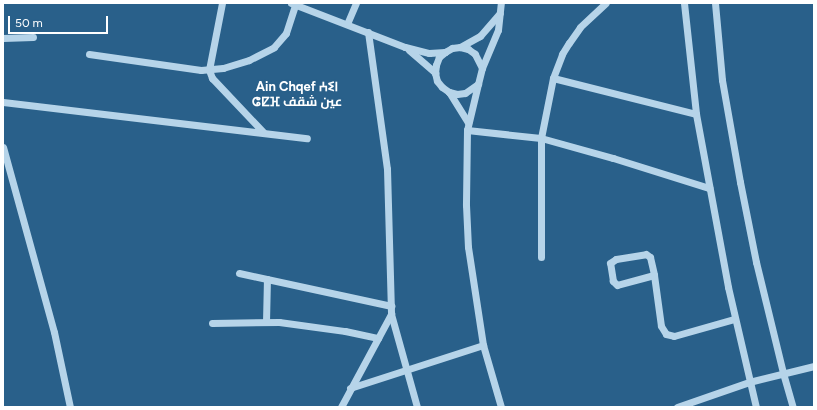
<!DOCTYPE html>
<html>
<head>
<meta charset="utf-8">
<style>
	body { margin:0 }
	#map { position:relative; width:817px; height:410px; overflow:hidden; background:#29608a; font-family:Figtree,Cairo,"Noto Sans Tifinagh",sans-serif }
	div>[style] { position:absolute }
	.minor>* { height:7px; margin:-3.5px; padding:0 3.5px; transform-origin:3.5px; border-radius:3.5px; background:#b6d4e9 }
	span { translate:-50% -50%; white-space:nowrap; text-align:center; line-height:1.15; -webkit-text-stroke:3.5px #29608a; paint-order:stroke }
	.quarter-label { font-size:13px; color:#fff; font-weight:700 }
	.frame { position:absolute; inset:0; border:4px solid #fff; pointer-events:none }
	.scale { position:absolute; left:8px; top:16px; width:100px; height:18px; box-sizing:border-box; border:2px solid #fff; border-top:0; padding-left:5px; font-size:12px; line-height:14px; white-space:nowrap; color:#fff; -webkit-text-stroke:3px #29608a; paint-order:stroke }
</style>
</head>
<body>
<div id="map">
	<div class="minor">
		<i style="left:222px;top:3px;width:68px;rotate:101deg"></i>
		<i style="left:209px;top:70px;width:9px;rotate:69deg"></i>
		<i style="left:212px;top:78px;width:74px;rotate:46.6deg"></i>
		<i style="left:291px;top:3px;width:122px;rotate:21.1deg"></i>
		<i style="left:405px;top:47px;width:25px;rotate:14deg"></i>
		<i style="left:429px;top:53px;width:16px;rotate:-4deg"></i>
		<i style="left:684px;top:3px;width:112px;rotate:83.8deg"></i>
		<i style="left:696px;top:114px;width:176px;rotate:79.5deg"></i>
		<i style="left:728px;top:287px;width:123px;rotate:76.9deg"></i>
		<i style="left:715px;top:3px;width:77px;rotate:84.8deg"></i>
		<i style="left:722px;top:80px;width:104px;rotate:80deg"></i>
		<i style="left:740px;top:182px;width:82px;rotate:78.7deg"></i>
		<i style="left:756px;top:262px;width:114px;rotate:76.3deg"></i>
		<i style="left:783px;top:373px;width:35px;rotate:74deg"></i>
		<i style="left:347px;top:24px;width:23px;rotate:-67deg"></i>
		<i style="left:368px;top:32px;width:138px;rotate:82.1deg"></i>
		<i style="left:387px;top:169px;width:145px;rotate:88.4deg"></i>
		<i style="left:391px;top:314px;width:97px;rotate:74.4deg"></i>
		<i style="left:3px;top:38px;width:30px;rotate:-2deg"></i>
		<i style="left:460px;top:47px;width:23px;rotate:-29deg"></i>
		<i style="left:480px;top:36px;width:30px;rotate:-49deg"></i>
		<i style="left:409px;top:50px;width:35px;rotate:41deg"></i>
		<i style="left:89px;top:54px;width:113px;rotate:8.1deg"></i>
		<i style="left:201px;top:70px;width:22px;rotate:-5deg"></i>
		<i style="left:223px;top:68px;width:27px;rotate:-17deg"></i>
		<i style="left:249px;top:60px;width:28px;rotate:-27deg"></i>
		<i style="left:274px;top:47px;width:18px;rotate:-49deg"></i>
		<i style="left:286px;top:33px;width:29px;rotate:-72deg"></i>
		<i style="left:482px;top:68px;width:41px;rotate:-67.2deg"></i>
		<i style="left:498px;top:30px;width:27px;rotate:-84deg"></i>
		<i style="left:553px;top:78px;width:147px;rotate:14.1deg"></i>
		<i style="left:478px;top:84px;width:47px;rotate:103.4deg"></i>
		<i style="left:467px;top:130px;width:75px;rotate:90.8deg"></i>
		<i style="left:466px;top:205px;width:42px;rotate:87.3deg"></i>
		<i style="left:468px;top:247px;width:99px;rotate:81.3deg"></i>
		<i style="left:483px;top:345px;width:65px;rotate:73.8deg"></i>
		<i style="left:449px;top:92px;width:8px;rotate:14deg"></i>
		<i style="left:457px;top:94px;width:8px;rotate:-7deg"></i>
		<i style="left:465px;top:93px;width:16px;rotate:-35deg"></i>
		<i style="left:478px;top:84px;width:16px;rotate:-76deg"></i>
		<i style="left:482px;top:68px;width:16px;rotate:-117deg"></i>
		<i style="left:475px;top:54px;width:9px;rotate:-144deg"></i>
		<i style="left:468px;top:49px;width:8px;rotate:-166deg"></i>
		<i style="left:460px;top:47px;width:8px;rotate:173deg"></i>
		<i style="left:452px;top:48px;width:8px;rotate:150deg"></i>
		<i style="left:445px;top:52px;width:8px;rotate:140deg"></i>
		<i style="left:439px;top:57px;width:9px;rotate:111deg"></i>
		<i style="left:436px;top:65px;width:8px;rotate:97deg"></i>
		<i style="left:435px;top:73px;width:8px;rotate:76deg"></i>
		<i style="left:437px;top:81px;width:8px;rotate:50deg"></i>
		<i style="left:442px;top:87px;width:9px;rotate:36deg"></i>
		<i style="left:449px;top:92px;width:36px;rotate:58deg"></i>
		<i style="left:3px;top:102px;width:306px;rotate:6.8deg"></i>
		<i style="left:467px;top:130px;width:74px;rotate:6.2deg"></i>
		<i style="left:541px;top:138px;width:75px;rotate:15.5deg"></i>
		<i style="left:613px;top:158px;width:101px;rotate:17.4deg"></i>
		<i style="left:3px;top:147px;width:192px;rotate:74.6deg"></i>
		<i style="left:54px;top:332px;width:77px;rotate:78deg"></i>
		<i style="left:541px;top:257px;width:119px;rotate:-90deg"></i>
		<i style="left:541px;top:138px;width:61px;rotate:-78.7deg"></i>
		<i style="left:553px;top:78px;width:26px;rotate:-69deg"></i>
		<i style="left:562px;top:54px;width:13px;rotate:-58deg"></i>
		<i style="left:569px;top:43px;width:19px;rotate:-55deg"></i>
		<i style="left:580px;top:27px;width:35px;rotate:-43deg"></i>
		<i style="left:239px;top:273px;width:156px;rotate:12.2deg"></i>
		<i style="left:654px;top:275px;width:38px;rotate:165deg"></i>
		<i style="left:617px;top:285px;width:6px;rotate:-135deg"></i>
		<i style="left:613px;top:281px;width:18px;rotate:-99deg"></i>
		<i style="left:610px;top:263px;width:7px;rotate:-34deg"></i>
		<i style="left:616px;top:259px;width:30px;rotate:-9deg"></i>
		<i style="left:646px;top:254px;width:5px;rotate:37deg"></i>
		<i style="left:650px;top:257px;width:18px;rotate:77deg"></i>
		<i style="left:654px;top:275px;width:51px;rotate:82.2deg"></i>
		<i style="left:661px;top:326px;width:9px;rotate:58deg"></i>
		<i style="left:666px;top:334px;width:8px;rotate:14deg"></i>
		<i style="left:674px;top:336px;width:62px;rotate:-15.8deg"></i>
		<i style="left:266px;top:322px;width:43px;rotate:-88.7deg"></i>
		<i style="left:212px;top:323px;width:67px;rotate:-0.9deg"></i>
		<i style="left:279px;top:322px;width:67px;rotate:7.8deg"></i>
		<i style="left:345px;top:331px;width:34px;rotate:12deg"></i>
		<i style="left:350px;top:388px;width:140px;rotate:-17.9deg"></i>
		<i style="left:341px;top:407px;width:106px;rotate:-61.7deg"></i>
		<i style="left:677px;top:407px;width:76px;rotate:-19.1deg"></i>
		<i style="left:749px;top:382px;width:67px;rotate:-13.8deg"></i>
	</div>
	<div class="quarter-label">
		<span style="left:297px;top:95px">Ain Chqef ⵄⵉⵏ<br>ⵛⵇⴼ عين شقف</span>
	</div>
	<div class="frame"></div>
	<div class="scale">50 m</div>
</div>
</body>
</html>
